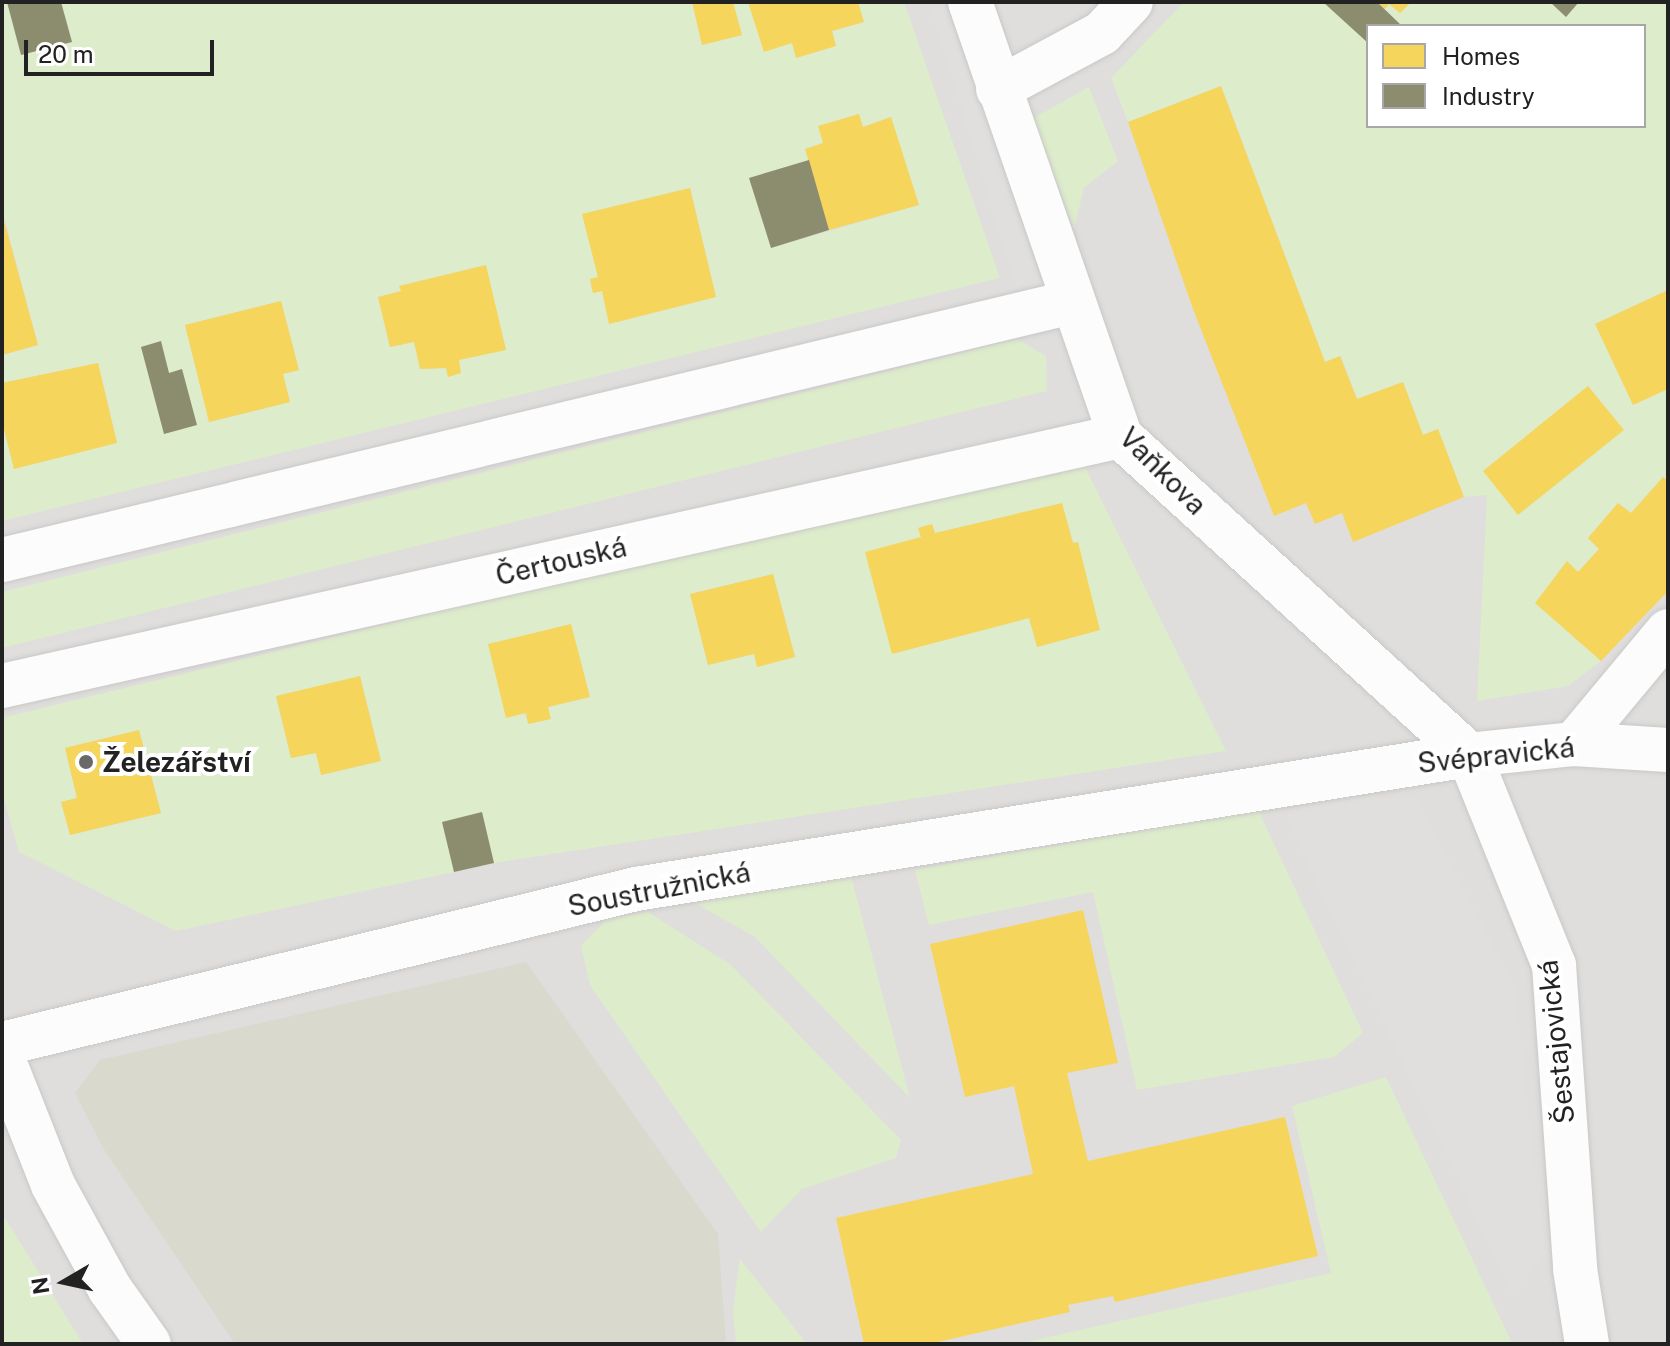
<!DOCTYPE html>
<html>
<head>
<meta charset="utf-8">
<style>
	body { margin:0 }
	#map { position:relative; width:1670px; height:1346px; overflow:hidden; background:#f0eeeb; font-family:"Public Sans",sans-serif }
	div>[style] { position:absolute }
	.residential>* { inset:0; background:#dfdedc }
	.construction>* { inset:0; background:#d9d9cd }
	.grass>* { inset:0; background:#ddeccb }
	.parking>* { inset:0; background:#e0dfde }
	.homes>* { inset:0; background:#f6d55c }
	.industry>* { inset:0; background:#8c8c6e }
	.roads { filter:drop-shadow(0 0 2px #c9c8c7) drop-shadow(0 0 2px #c9c8c7) }
	.minor>* { height:44px; margin:-22px; padding:0 22px; transform-origin:22px; border-radius:22px; background:#fdfcfc }
	.dots>* { width:22px; height:22px; translate:-50% -50%; box-sizing:border-box; border:4px solid #fff; border-radius:50% }
	span { translate:-50% -50%; white-space:nowrap; text-align:center; line-height:1.15; -webkit-text-stroke:8px #fff; paint-order:stroke }
	.street-label { font-size:28px; color:#222 }
	.poi-label { font-size:28px; color:#222; font-weight:700 }
	.left { translate:0 -50%; text-align:left }
	.frame { position:absolute; inset:0; border:4px solid #222; pointer-events:none }
	.legend { position:absolute; left:1366px; top:24px; width:280px; height:104px; box-sizing:border-box; background:#fff; border:2px solid #a7a7a7; margin:0; padding:10px 14px; list-style:none; font-size:24px; color:#222 }
	.legend li { display:flex; align-items:center; gap:16px; height:40px }
	.legend b { width:40px; border:2px solid #a7a7a7 }
	.north { position:absolute; left:24px; top:1242px; width:80px; height:80px; -webkit-text-stroke:6px #fff; paint-order:stroke; rotate:261deg; font-size:22px; font-weight:700; line-height:32px; text-align:center; color:#222 }
	.north::after { content:''; display:block; margin:auto; width:28px; height:36px; background:#222; clip-path:polygon(50% 0,100% 100%,50% 72%,0 100%) }
	.scale { position:absolute; left:24px; top:40px; width:190px; height:36px; box-sizing:border-box; border:4px solid #222; border-top:0; padding-left:10px; font-size:24px; line-height:28px; white-space:nowrap; color:#222; -webkit-text-stroke:6px #fff; paint-order:stroke }
</style>
</head>
<body>
<div id="map">
	<div class="residential">
		<i style="clip-path:polygon(evenodd,2px 2px,1668px 2px,1668px 1344px,2px 1344px,2px 2px,1368px 26px,1644px 26px,1644px 126px,1368px 126px,1368px 26px)"></i>
	</div>
	<div class="construction">
		<i style="clip-path:polygon(526px 962px,718px 1234px,726px 1344px,235px 1344px,103px 1148px,75px 1093px,100px 1060px)"></i>
	</div>
	<div class="grass">
		<i style="clip-path:polygon(evenodd,2px 2px,7px 2px,21px 55px,72px 41px,61px 2px,692px 2px,703px 45px,742px 35px,733px 2px,748px 2px,764px 51px,792px 43px,796px 58px,836px 46px,832px 31px,863px 22px,858px 2px,904px 2px,1000px 278px,2px 521px,2px 421px,14px 469px,117px 442px,98px 363px,2px 383px,2px 355px,38px 345px,2px 209px,2px 2px,858px 114px,863px 127px,891px 117px,919px 205px,771px 248px,749px 178px,809px 160px,805px 149px,823px 143px,819px 126px,858px 114px,2px 2px,690px 188px,716px 297px,609px 324px,602px 291px,593px 293px,590px 280px,598px 277px,582px 214px,690px 188px,2px 2px,485px 265px,506px 349px,459px 360px,461px 373px,448px 376px,446px 368px,420px 369px,414px 342px,390px 347px,378px 297px,401px 291px,400px 286px,485px 265px,2px 2px,281px 301px,299px 370px,283px 374px,290px 402px,209px 422px,185px 325px,281px 301px,2px 2px,161px 341px,169px 373px,183px 370px,196px 425px,164px 434px,141px 347px,161px 341px)"></i>
		<i style="clip-path:polygon(evenodd,1184px 2px,1323px 2px,1368px 43px,1368px 126px,1644px 126px,1644px 26px,1402px 26px,1385px 9px,1389px 4px,1400px 13px,1411px 2px,1550px 2px,1566px 16px,1579px 2px,1668px 2px,1668px 290px,1595px 324px,1633px 404px,1668px 389px,1668px 481px,1663px 477px,1631px 513px,1618px 503px,1588px 538px,1599px 549px,1578px 572px,1567px 562px,1557px 573px,1601px 661px,1568px 686px,1477px 701px,1487px 495px,1464px 497px,1438px 429px,1423px 435px,1403px 382px,1357px 399px,1341px 356px,1325px 362px,1221px 86px,1128px 122px,1111px 78px,1184px 2px,1588px 386px,1623px 430px,1484px 471px,1588px 386px)"></i>
		<i style="clip-path:polygon(1089px 87px,1118px 161px,1084px 188px,1074px 228px,1032px 119px)"></i>
		<i style="clip-path:polygon(1017px 339px,1046px 356px,1047px 391px,2px 648px,2px 592px)"></i>
		<i style="clip-path:polygon(evenodd,1064px 459px,1081px 459px,1226px 751px,494px 863px,481px 812px,442px 822px,454px 872px,176px 931px,19px 852px,2px 792px,2px 718px,1064px 459px,1062px 504px,1099px 630px,1038px 647px,1029px 618px,866px 552px,921px 537px,918px 528px,932px 524px,935px 533px,1062px 504px,1064px 459px,773px 574px,795px 656px,757px 667px,754px 654px,708px 665px,690px 594px,773px 574px,1064px 459px,571px 624px,590px 697px,548px 707px,550px 719px,529px 723px,488px 645px,571px 624px,1064px 459px,360px 676px,381px 761px,322px 775px,316px 753px,291px 758px,276px 697px,360px 676px,1064px 459px,139px 730px,161px 813px,70px 835px,61px 802px,77px 798px,65px 748px,139px 730px)"></i>
		<i style="clip-path:polygon(1258px 810px,1363px 1033px,1334px 1057px,1137px 1090px,1093px 892px,929px 925px,915px 870px)"></i>
		<i style="clip-path:polygon(850px 873px,910px 1098px,755px 937px,695px 903px)"></i>
		<i style="clip-path:polygon(648px 912px,731px 965px,901px 1140px,896px 1158px,802px 1189px,761px 1232px,590px 985px,581px 946px,607px 919px)"></i>
		<i style="clip-path:polygon(1386px 1077px,1512px 1343px,1018px 1344px,1331px 1273px,1292px 1106px)"></i>
		<i style="clip-path:polygon(2px 1213px,83px 1344px,2px 1344px)"></i>
		<i style="clip-path:polygon(740px 1259px,807px 1344px,736px 1344px,733px 1311px)"></i>
	</div>
	<div class="parking">
		<i style="clip-path:polygon(929px 2px,969px 2px,1064px 304px,1025px 313px,1016px 289px,1014px 316px,2px 552px,2px 533px,1016px 286px)"></i>
		<i style="clip-path:polygon(1028px 431px,1030px 456px,2px 686px,2px 653px)"></i>
		<i style="clip-path:polygon(1325px 797px,1416px 798px,1514px 985px,1545px 1255px,1512px 1293px,1285px 815px)"></i>
	</div>
	<div class="homes">
		<i style="clip-path:polygon(692px 2px,733px 2px,742px 35px,702px 45px)"></i>
		<i style="clip-path:polygon(748px 2px,858px 2px,864px 22px,832px 31px,836px 46px,796px 58px,792px 43px,764px 52px)"></i>
		<i style="clip-path:polygon(1377px 2px,1411px 2px,1400px 13px,1389px 4px,1385px 9px)"></i>
		<i style="clip-path:polygon(1221px 86px,1325px 362px,1340px 356px,1357px 399px,1403px 382px,1423px 435px,1438px 429px,1464px 497px,1353px 542px,1342px 513px,1315px 524px,1306px 503px,1274px 516px,1193px 309px,1128px 122px)"></i>
		<i style="clip-path:polygon(859px 114px,863px 127px,891px 117px,919px 205px,829px 230px,805px 149px,823px 143px,818px 126px)"></i>
		<i style="clip-path:polygon(690px 188px,716px 297px,609px 324px,602px 291px,593px 293px,590px 279px,598px 277px,582px 214px)"></i>
		<i style="clip-path:polygon(2px 213px,38px 345px,2px 355px)"></i>
		<i style="clip-path:polygon(486px 265px,506px 350px,459px 360px,461px 373px,448px 377px,446px 368px,420px 369px,414px 342px,390px 347px,378px 297px,401px 291px,399px 286px)"></i>
		<i style="clip-path:polygon(1668px 290px,1668px 389px,1633px 405px,1595px 324px)"></i>
		<i style="clip-path:polygon(281px 301px,299px 370px,283px 374px,290px 402px,209px 422px,185px 325px)"></i>
		<i style="clip-path:polygon(98px 363px,117px 443px,14px 469px,2px 421px,2px 383px)"></i>
		<i style="clip-path:polygon(1588px 386px,1624px 430px,1518px 515px,1483px 471px)"></i>
		<i style="clip-path:polygon(1663px 477px,1668px 481px,1668px 591px,1601px 661px,1535px 603px,1567px 561px,1578px 572px,1599px 549px,1588px 538px,1618px 503px,1631px 513px)"></i>
		<i style="clip-path:polygon(1062px 503px,1073px 543px,1078px 542px,1100px 630px,1037px 647px,1029px 618px,892px 654px,865px 552px,921px 537px,918px 528px,932px 524px,935px 533px)"></i>
		<i style="clip-path:polygon(773px 574px,795px 657px,757px 667px,754px 654px,708px 665px,690px 594px)"></i>
		<i style="clip-path:polygon(571px 624px,590px 697px,548px 707px,551px 719px,528px 724px,526px 713px,506px 718px,488px 644px)"></i>
		<i style="clip-path:polygon(360px 676px,381px 761px,321px 775px,316px 753px,291px 758px,276px 696px)"></i>
		<i style="clip-path:polygon(139px 730px,161px 813px,70px 835px,61px 802px,77px 798px,65px 748px)"></i>
		<i style="clip-path:polygon(1083px 910px,1118px 1063px,1067px 1073px,1088px 1161px,1285px 1117px,1318px 1256px,1115px 1302px,1113px 1296px,1068px 1305px,1070px 1312px,929px 1344px,864px 1344px,836px 1218px,1033px 1174px,1014px 1086px,965px 1097px,930px 944px)"></i>
	</div>
	<div class="industry">
		<i style="clip-path:polygon(7px 2px,61px 2px,72px 42px,21px 55px)"></i>
		<i style="clip-path:polygon(1323px 2px,1377px 2px,1402px 26px,1368px 26px,1368px 43px)"></i>
		<i style="clip-path:polygon(1550px 2px,1579px 2px,1566px 17px)"></i>
		<i style="clip-path:polygon(809px 160px,829px 230px,771px 248px,749px 178px)"></i>
		<i style="clip-path:polygon(161px 341px,169px 373px,182px 369px,197px 425px,164px 434px,141px 347px)"></i>
		<i style="clip-path:polygon(482px 812px,494px 863px,454px 872px,442px 822px)"></i>
	</div>
	<div class="roads">
		<div class="minor">
			<i style="left:970px;top:2px;width:459px;rotate:70.9deg"></i>
			<i style="left:1120px;top:436px;width:473px;rotate:42.4deg"></i>
			<i style="left:1469px;top:755px;width:227px;rotate:68deg"></i>
			<i style="left:1554px;top:965px;width:305px;rotate:86deg"></i>
			<i style="left:1575px;top:1269px;width:76px;rotate:80.9deg"></i>
			<i style="left:998px;top:89px;width:118px;rotate:-28.3deg"></i>
			<i style="left:1102px;top:33px;width:42px;rotate:-46.9deg"></i>
			<i style="left:2px;top:560px;width:1101px;rotate:-13.56deg"></i>
			<i style="left:2px;top:686px;width:1146px;rotate:-12.6deg"></i>
			<i style="left:1574px;top:744px;width:147px;rotate:-50.2deg"></i>
			<i style="left:2px;top:1044px;width:653px;rotate:-13.74deg"></i>
			<i style="left:636px;top:889px;width:844px;rotate:-9.14deg"></i>
			<i style="left:1469px;top:755px;width:106px;rotate:-6deg"></i>
			<i style="left:1574px;top:744px;width:94px;rotate:3.7deg"></i>
			<i style="left:2px;top:1056px;width:139px;rotate:68.4deg"></i>
			<i style="left:53px;top:1185px;width:119px;rotate:61.3deg"></i>
			<i style="left:110px;top:1289px;width:67px;rotate:54.7deg"></i>
		</div>
	</div>
	<div class="dots">
		<i style="left:86px;top:762px;background:#6a6968"></i>
	</div>
	<div class="street-label">
		<span style="left:1163px;top:471px;rotate:45deg">Vaňkova</span>
		<span style="left:561px;top:561px;rotate:-13deg">Čertouská</span>
		<span style="left:1496px;top:755px;rotate:-6deg">Svépravická</span>
		<span style="left:659px;top:889px;rotate:-11deg">Soustružnická</span>
		<span style="left:1556px;top:1042px;rotate:-96deg">Šestajovická</span>
	</div>
	<div class="poi-label">
		<span class="left" style="left:102px;top:762px">Železářství</span>
	</div>
	<div class="frame"></div>
	<ul class="legend">
	<li><b style="height:22px;background:#f6d55c"></b>Homes</li>
	<li><b style="height:22px;background:#8c8c6e"></b>Industry</li>
	</ul>
	<div class="north">N</div>
	<div class="scale">20 m</div>
</div>
</body>
</html>
